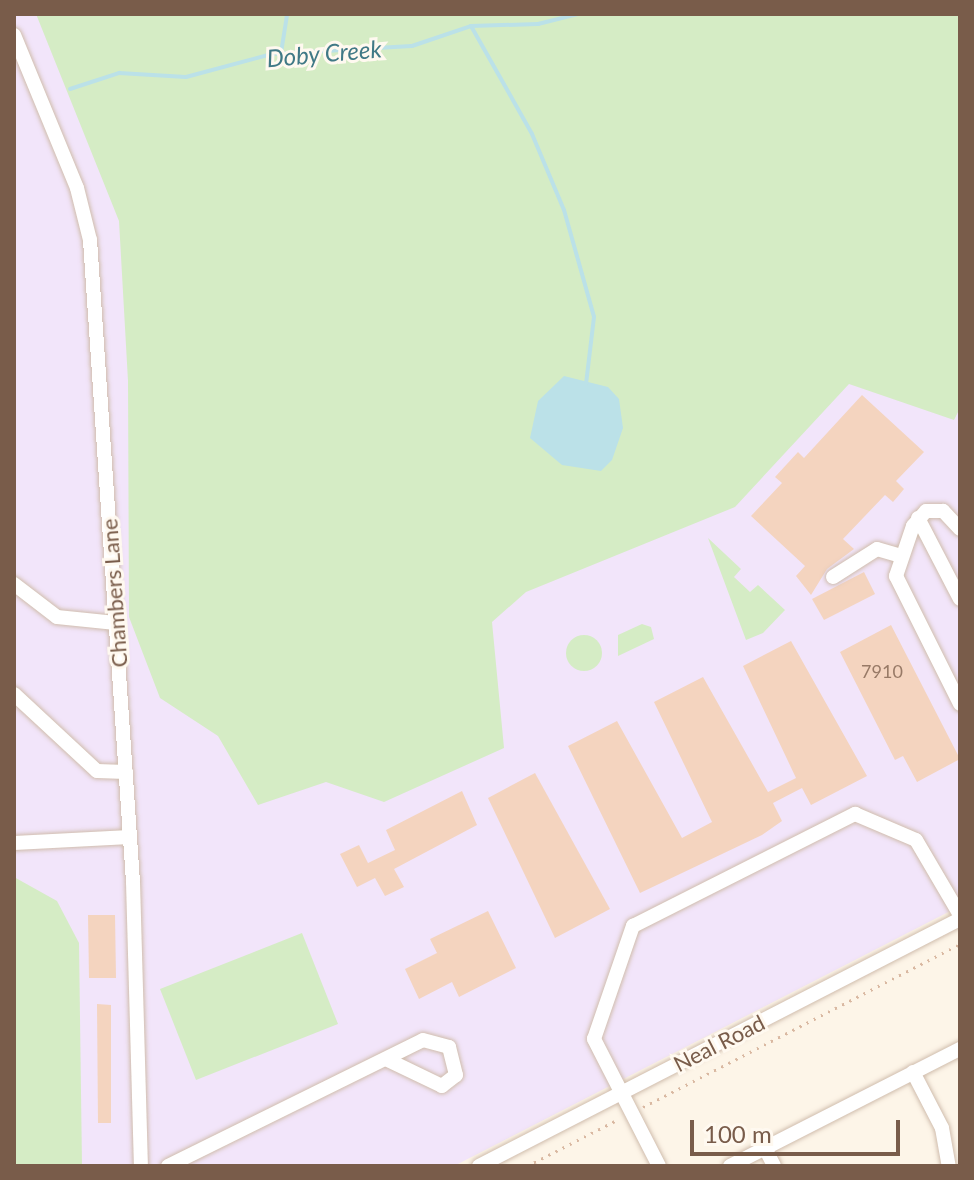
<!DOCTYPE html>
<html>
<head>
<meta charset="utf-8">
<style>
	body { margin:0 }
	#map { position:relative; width:974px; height:1180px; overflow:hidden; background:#fdf5e8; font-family:Lato,sans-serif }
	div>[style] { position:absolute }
	.education>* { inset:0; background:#f2e5fa }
	.green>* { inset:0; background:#d5ecc5 }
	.round { border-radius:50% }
	.water>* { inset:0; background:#bbe1e8 }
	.stream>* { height:4px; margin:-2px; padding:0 2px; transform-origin:2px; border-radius:2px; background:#bbe1e8 }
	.building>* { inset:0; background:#f4d4bf }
	.path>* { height:3px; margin-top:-1.5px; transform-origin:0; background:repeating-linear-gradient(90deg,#d9b8a1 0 2px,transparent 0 8px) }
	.roads { filter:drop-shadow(0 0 2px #d0bdad) drop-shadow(0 0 2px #d0bdad) }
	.minor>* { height:14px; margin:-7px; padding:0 7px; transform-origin:7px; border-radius:7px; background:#fff }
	span { translate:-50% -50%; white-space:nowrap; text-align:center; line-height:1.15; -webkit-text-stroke:6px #fff9f0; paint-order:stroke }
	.number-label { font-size:18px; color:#987a67 }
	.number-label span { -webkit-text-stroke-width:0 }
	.street-label { font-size:22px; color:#795c4a }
	.water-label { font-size:24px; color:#407986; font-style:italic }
	.frame { position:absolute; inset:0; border:16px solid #795c4a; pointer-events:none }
	.scale { position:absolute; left:690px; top:1120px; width:210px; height:36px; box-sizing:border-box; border:4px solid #795c4a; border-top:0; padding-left:10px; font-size:24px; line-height:28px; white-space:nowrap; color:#795c4a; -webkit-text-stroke:6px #fff9f0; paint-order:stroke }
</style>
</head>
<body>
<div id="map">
	<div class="education">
		<i style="clip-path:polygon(14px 14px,960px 14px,960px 906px,454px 1166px,14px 1166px)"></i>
	</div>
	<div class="green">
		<i style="clip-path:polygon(36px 14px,960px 14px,960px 408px,954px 420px,849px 384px,735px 507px,526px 592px,492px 622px,504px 748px,384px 802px,326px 782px,258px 805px,218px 736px,160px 698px,129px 617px,128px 381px,119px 221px)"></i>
		<i style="clip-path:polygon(708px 538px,741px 569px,734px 577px,750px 592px,758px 585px,785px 610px,763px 633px,746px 640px)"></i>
		<i style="clip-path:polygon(642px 624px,651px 627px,654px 639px,618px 656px,618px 635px)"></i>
		<i class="round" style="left:566px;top:635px;width:36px;height:36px"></i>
		<i style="clip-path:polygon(14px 877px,57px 901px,79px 943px,82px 1166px,14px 1166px)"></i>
		<i style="clip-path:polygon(302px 933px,338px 1024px,196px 1080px,160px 989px)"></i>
	</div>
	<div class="water">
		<i style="clip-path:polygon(564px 376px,608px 387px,619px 399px,623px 428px,612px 460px,601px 471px,562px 465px,530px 438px,538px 401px)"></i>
	</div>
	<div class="stream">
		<i style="left:471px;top:26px;width:124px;rotate:60.5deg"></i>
		<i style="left:532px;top:134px;width:82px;rotate:67.2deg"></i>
		<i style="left:564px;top:210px;width:111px;rotate:74.3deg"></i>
		<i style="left:594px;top:317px;width:67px;rotate:96.8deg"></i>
		<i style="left:281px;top:53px;width:39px;rotate:-81deg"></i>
		<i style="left:70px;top:89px;width:52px;rotate:-18.1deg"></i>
		<i style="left:119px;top:73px;width:67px;rotate:3.4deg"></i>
		<i style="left:186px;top:77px;width:89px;rotate:-15deg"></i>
		<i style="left:272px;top:54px;width:140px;rotate:-3.3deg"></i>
		<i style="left:412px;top:46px;width:62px;rotate:-18.7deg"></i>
		<i style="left:471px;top:26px;width:67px;rotate:-1.7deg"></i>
		<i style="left:538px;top:24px;width:41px;rotate:-14deg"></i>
	</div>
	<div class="building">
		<i style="clip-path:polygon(862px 395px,924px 452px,896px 481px,904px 489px,899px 495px,893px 502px,885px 495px,843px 539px,854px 549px,827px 569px,811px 595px,796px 576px,805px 566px,751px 516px,782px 483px,775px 477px,798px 452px,804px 458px)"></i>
		<i style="clip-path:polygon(864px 572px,875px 594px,824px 620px,812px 599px)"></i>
		<i style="clip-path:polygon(891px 625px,960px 759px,917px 782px,903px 756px,895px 760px,840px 652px)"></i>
		<i style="clip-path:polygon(791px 641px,867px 776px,811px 805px,802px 788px,773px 803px,782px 821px,762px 835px,640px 893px,568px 746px,617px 721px,682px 838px,712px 822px,654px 702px,703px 677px,768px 792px,796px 778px,743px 666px)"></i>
		<i style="clip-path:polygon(535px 773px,610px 909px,555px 938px,488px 798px)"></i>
		<i style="clip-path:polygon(462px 791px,477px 825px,394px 869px,404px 887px,385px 896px,375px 878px,357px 887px,340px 854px,359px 845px,368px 863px,395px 850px,386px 830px)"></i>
		<i style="clip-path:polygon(488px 911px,516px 968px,459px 997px,452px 982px,419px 999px,405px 969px,437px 953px,430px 939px)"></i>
		<i style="clip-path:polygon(88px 915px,115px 915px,116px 978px,89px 978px)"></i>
		<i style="clip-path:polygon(97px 1004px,111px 1005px,111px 1123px,98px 1123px)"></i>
	</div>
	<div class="path">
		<i style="left:643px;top:1107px;width:356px;rotate:-27.2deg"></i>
		<i style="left:527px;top:1166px;width:103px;rotate:-27.1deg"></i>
	</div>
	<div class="roads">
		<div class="minor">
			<i style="left:14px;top:35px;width:165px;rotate:67.6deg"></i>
			<i style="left:77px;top:188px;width:54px;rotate:76deg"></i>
			<i style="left:90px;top:240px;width:643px;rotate:86.17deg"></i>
			<i style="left:133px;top:882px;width:284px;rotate:88.4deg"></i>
			<i style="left:918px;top:518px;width:91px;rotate:62.6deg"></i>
			<i style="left:960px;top:529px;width:25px;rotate:-133deg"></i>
			<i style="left:943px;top:511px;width:17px;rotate:180deg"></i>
			<i style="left:926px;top:511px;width:20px;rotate:131deg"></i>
			<i style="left:913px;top:526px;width:53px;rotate:108.8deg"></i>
			<i style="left:896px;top:576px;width:143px;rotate:63.4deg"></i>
			<i style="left:833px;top:577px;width:52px;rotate:-32.5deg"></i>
			<i style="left:877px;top:549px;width:26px;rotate:16deg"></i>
			<i style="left:14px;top:584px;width:54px;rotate:37.5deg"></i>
			<i style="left:57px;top:617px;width:59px;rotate:5.8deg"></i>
			<i style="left:14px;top:694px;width:113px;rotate:42.9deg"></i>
			<i style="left:97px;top:771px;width:29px;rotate:2deg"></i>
			<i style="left:14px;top:843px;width:116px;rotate:-3deg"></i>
			<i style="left:913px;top:1072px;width:63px;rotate:62.6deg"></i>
			<i style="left:942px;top:1128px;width:39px;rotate:80deg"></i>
			<i style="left:765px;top:1148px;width:20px;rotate:63deg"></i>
			<i style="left:168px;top:1166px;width:284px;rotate:-26.3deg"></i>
			<i style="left:423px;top:1040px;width:27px;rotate:15deg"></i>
			<i style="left:449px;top:1047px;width:29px;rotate:76deg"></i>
			<i style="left:456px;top:1075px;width:18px;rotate:142deg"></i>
			<i style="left:442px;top:1086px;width:62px;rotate:-154.3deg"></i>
			<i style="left:479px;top:1166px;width:541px;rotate:-27.18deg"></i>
			<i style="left:659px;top:1166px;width:143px;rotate:-117.1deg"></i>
			<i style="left:594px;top:1039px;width:120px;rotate:-71deg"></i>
			<i style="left:633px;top:926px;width:249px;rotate:-26.8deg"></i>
			<i style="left:855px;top:814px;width:66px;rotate:23.1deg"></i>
			<i style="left:916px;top:840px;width:87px;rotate:59.6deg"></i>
			<i style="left:730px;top:1166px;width:258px;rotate:-27deg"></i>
		</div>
	</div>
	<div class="number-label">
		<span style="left:882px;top:671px">7910</span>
	</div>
	<div class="street-label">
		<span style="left:114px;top:593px;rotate:-94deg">Chambers Lane</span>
		<span style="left:719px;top:1043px;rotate:-27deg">Neal Road</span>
	</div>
	<div class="water-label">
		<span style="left:324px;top:53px;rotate:-5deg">Doby Creek</span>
	</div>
	<div class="frame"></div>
	<div class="scale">100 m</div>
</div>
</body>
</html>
